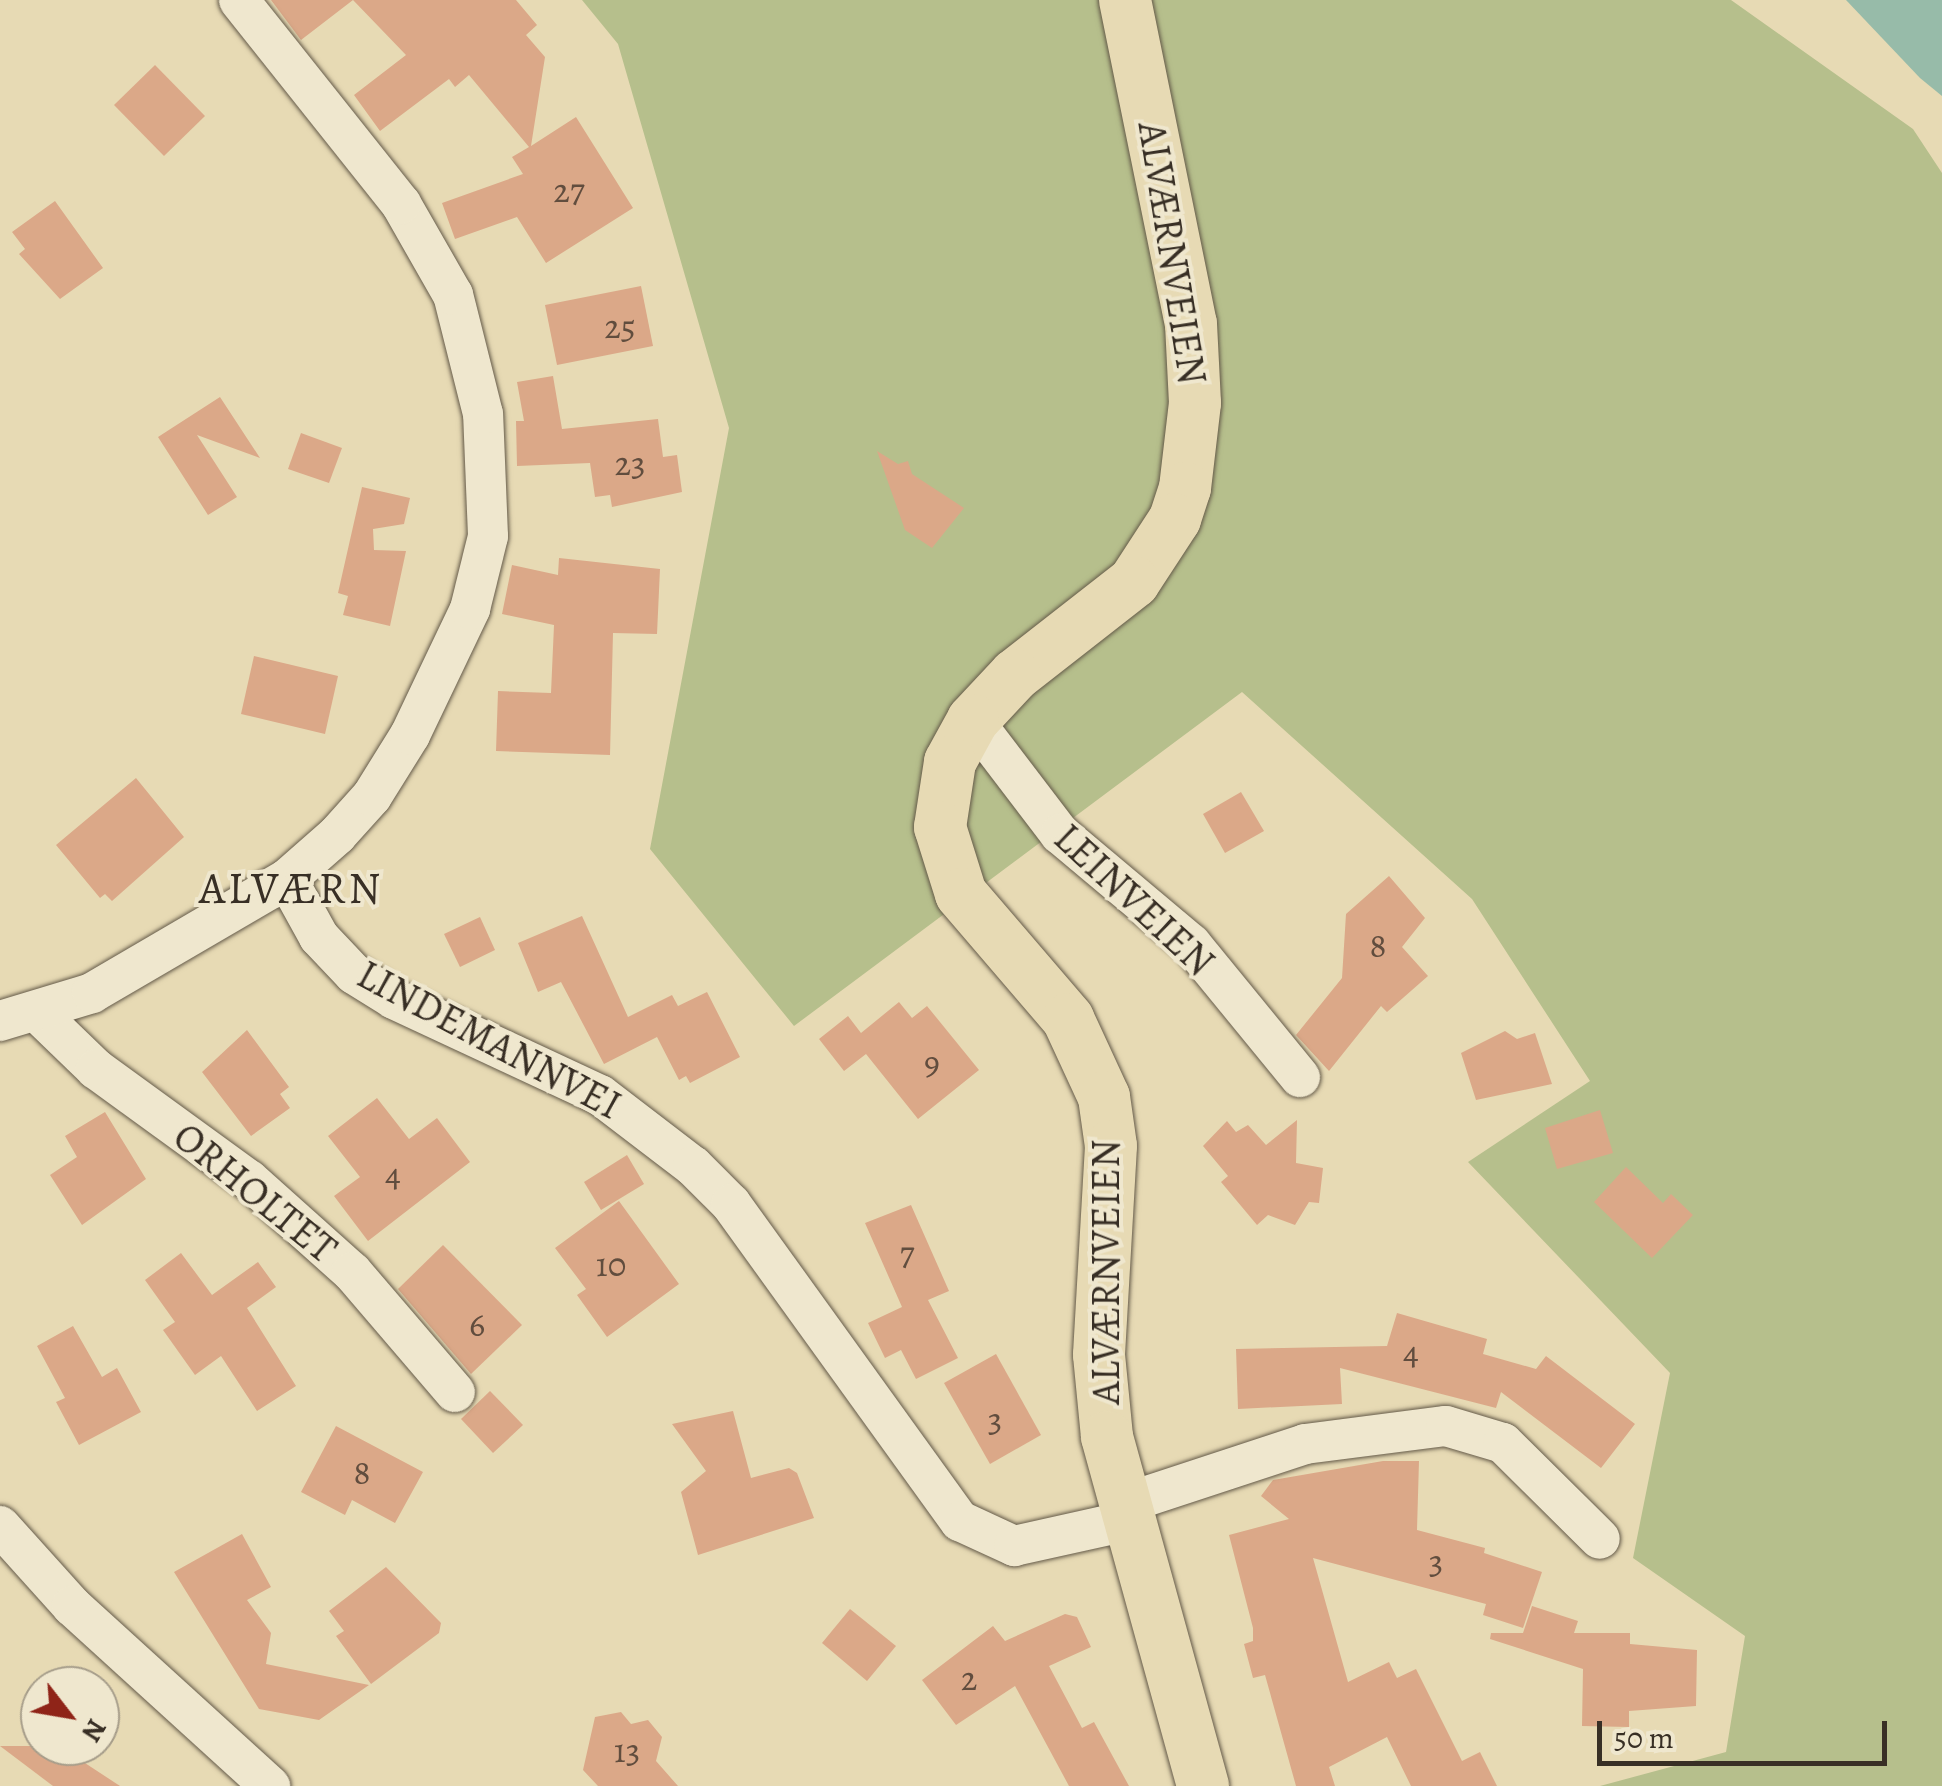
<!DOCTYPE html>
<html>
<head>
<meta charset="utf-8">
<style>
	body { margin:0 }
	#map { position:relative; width:1942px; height:1786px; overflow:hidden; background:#e7dab4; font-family:Alegreya,serif }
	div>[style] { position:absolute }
	.green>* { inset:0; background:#b6bf8c }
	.water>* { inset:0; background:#97bba9 }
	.building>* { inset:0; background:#dba888 }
	.roads { filter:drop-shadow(0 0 2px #645a49) drop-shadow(0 0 2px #645a49) }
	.minor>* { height:40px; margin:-20px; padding:0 20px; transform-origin:20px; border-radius:20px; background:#efe7ce }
	.major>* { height:52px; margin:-26px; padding:0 26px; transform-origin:26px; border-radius:26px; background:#e7dab4 }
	span { translate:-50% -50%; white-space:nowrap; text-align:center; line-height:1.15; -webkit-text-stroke:8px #efe7ce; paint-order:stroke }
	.number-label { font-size:35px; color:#614d3e }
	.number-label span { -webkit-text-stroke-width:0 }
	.street-label { font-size:40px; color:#382f25 }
	.quarter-label { font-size:45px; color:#382f25; letter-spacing:2.5px }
	.north { position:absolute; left:20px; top:1666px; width:100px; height:100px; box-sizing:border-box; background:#efe7ce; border:2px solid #a69d8a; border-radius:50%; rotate:121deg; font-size:28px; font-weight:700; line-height:40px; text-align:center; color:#382f25 }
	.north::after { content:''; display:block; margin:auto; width:35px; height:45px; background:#8f2418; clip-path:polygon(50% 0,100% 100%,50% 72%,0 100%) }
	.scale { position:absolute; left:1597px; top:1721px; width:290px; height:45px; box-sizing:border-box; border:5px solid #382f25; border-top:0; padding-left:12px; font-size:30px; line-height:35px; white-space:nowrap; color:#382f25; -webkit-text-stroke:8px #efe7ce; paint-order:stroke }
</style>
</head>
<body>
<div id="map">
	<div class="green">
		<i style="clip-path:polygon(582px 0,1731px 0,1913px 129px,1942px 173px,1942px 1786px,1600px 1786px,1726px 1752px,1745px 1636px,1633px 1558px,1670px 1373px,1468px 1162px,1590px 1081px,1472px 899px,1242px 692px,794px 1026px,650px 849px,729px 428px,618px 44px)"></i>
	</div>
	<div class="water">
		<i style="clip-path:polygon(1846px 0,1942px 0,1942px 96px,1920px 78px)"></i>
	</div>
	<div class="building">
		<i style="clip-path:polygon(271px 0,516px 0,537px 25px,526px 35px,545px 57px,531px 146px,576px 117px,633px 208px,546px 263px,517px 217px,455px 239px,442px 203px,523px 174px,512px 157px,529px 147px,469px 75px,455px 87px,449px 79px,380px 131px,354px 95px,406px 55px,353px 0,301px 40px)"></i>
		<i style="clip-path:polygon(155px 65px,205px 116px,164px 156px,114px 105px)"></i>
		<i style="clip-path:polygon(55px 201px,103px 268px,60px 299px,19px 254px,25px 249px,12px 232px)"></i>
		<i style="clip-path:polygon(641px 286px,653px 346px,557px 365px,545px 305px)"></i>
		<i style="clip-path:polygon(553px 376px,562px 429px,658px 419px,663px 457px,677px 455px,682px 492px,612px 507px,610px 495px,595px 497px,590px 463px,517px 466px,516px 421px,524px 421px,517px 382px)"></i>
		<i style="clip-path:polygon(220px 397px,260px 458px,197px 435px,237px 497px,208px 515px,158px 437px)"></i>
		<i style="clip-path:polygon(301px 433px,342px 448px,329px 483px,288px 469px)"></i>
		<i style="clip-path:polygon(877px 451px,898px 464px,908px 461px,912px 474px,964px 508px,932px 548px,905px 530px)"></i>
		<i style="clip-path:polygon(362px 487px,410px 498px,404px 524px,373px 529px,374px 550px,406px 551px,390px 626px,343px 615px,348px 596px,338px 593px)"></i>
		<i style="clip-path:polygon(559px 558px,660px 569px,657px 634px,613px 633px,610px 755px,496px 751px,498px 691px,551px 693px,554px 625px,502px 614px,512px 565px,558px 575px)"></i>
		<i style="clip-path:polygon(254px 656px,338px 676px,325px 734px,241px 714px)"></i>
		<i style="clip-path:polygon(136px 778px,184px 837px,112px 901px,105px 894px,100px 898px,56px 845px)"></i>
		<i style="clip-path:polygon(1241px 792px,1264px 831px,1225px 853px,1203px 814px)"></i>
		<i style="clip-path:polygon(1389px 876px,1425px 918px,1402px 947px,1428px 976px,1387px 1012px,1381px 1006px,1329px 1071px,1296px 1035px,1342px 978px,1346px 914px)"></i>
		<i style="clip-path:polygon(582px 916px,628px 1017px,672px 995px,678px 1006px,707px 992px,740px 1057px,690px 1083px,686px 1076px,679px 1080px,657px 1037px,604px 1064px,561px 982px,538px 992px,518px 943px)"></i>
		<i style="clip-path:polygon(480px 917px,495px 950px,460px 967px,444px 934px)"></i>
		<i style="clip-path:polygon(899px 1002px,912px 1018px,927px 1006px,979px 1070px,918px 1119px,866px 1054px,844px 1071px,819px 1039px,848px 1016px,861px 1033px)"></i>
		<i style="clip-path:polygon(247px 1030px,289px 1087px,280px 1094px,290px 1108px,251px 1136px,202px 1072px)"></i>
		<i style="clip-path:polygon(1505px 1031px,1517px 1039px,1535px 1033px,1552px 1084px,1476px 1100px,1461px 1053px)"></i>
		<i style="clip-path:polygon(377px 1098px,409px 1139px,437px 1118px,470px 1162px,368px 1241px,334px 1196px,360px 1177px,328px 1136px)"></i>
		<i style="clip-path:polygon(1600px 1110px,1613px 1153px,1557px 1169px,1545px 1128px)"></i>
		<i style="clip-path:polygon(105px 1112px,146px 1179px,82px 1225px,50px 1175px,77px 1157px,65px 1136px)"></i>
		<i style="clip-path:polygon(1297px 1120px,1296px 1163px,1323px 1168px,1319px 1203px,1309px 1202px,1295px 1225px,1268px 1215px,1257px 1225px,1221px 1182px,1228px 1176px,1203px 1146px,1227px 1121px,1236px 1132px,1248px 1125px,1266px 1145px)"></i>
		<i style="clip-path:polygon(627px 1155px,644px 1184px,601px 1210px,584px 1182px)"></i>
		<i style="clip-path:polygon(1626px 1167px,1663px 1203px,1671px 1194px,1693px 1215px,1652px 1258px,1594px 1202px)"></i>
		<i style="clip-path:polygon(619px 1201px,679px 1284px,607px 1337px,577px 1295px,586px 1289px,555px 1248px)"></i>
		<i style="clip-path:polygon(911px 1205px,949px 1291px,928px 1300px,958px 1358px,916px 1379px,901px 1350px,885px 1358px,868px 1323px,902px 1307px,865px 1223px)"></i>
		<i style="clip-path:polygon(443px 1245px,522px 1325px,471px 1374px,398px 1289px)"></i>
		<i style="clip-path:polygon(181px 1253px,212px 1295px,258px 1262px,276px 1287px,247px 1308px,296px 1386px,257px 1411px,221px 1356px,195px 1375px,163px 1330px,175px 1322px,145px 1280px)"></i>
		<i style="clip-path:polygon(1397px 1313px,1487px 1339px,1483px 1354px,1536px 1369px,1546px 1356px,1635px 1424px,1601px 1468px,1501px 1392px,1496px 1408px,1340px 1368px,1342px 1404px,1238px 1409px,1236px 1349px,1387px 1346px)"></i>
		<i style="clip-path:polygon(73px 1326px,102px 1377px,117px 1368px,141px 1412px,79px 1445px,56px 1402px,65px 1398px,37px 1346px)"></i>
		<i style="clip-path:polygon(996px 1354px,1041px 1435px,990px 1464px,944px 1383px)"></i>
		<i style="clip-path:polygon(490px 1391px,523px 1425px,493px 1453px,461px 1419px)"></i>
		<i style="clip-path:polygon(733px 1411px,751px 1478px,789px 1468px,797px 1473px,814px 1518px,698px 1555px,681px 1492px,706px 1471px,672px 1424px)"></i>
		<i style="clip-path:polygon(336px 1426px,423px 1472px,395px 1523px,352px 1500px,345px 1515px,301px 1492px)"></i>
		<i style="clip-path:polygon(1383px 1461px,1419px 1461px,1417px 1530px,1485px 1548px,1484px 1553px,1542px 1572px,1523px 1628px,1483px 1615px,1486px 1604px,1313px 1558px,1348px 1682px,1389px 1662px,1397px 1678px,1416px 1669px,1462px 1761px,1480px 1752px,1497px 1786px,1411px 1786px,1387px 1737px,1329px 1767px,1335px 1786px,1296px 1786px,1265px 1675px,1253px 1678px,1244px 1644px,1253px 1641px,1253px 1628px,1229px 1535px,1289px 1519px,1261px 1496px,1273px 1480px)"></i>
		<i style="clip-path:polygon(242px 1534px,271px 1587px,247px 1600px,271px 1633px,266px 1664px,369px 1685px,319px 1720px,259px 1709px,174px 1572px)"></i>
		<i style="clip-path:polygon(386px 1567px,441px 1623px,439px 1633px,371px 1684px,336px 1636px,344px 1631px,329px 1611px)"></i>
		<i style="clip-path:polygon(1532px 1606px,1578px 1621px,1574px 1633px,1630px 1633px,1630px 1644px,1697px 1650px,1696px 1706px,1629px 1711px,1629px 1727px,1582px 1726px,1583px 1669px,1490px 1639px,1491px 1633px,1523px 1633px)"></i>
		<i style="clip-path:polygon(850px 1609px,896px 1646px,867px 1681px,822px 1643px)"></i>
		<i style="clip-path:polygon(1065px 1614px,1077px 1617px,1091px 1647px,1049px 1666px,1082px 1728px,1094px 1722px,1129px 1786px,1069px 1786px,1015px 1686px,956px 1725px,922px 1680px,993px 1626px,1005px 1641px)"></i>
		<i style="clip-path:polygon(621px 1712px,631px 1724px,648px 1720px,662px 1737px,656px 1761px,678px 1786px,598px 1786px,583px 1770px,595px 1717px)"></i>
		<i style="clip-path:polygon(0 1746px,59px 1746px,120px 1786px,53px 1786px)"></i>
	</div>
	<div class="roads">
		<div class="minor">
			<i style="left:973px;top:720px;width:143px;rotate:52.7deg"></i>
			<i style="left:1060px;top:834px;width:171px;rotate:40deg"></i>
			<i style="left:1191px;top:944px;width:172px;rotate:50.7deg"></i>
			<i style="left:287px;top:879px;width:66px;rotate:61.1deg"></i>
			<i style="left:319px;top:937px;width:51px;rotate:46.6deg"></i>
			<i style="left:354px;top:974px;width:47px;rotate:32deg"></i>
			<i style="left:394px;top:999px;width:227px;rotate:25deg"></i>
			<i style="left:600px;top:1095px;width:117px;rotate:37.4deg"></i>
			<i style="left:693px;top:1166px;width:54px;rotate:45deg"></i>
			<i style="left:731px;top:1204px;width:391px;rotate:54.2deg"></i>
			<i style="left:960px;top:1521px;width:60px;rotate:24.8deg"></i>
			<i style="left:1014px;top:1546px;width:116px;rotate:-12.5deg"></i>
			<i style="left:37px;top:1012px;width:82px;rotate:44deg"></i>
			<i style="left:96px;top:1069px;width:189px;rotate:36deg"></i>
			<i style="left:249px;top:1180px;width:138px;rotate:41.8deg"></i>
			<i style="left:352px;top:1272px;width:158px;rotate:49.4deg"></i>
			<i style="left:0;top:1021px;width:96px;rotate:-16.9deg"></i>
			<i style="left:92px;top:993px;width:226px;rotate:-30.3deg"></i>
			<i style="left:287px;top:879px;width:67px;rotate:-41.3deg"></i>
			<i style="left:337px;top:835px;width:52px;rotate:-48.1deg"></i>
			<i style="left:372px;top:796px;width:72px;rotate:-58.1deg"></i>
			<i style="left:410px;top:735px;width:140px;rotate:-64.5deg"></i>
			<i style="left:470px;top:609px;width:75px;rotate:-76.1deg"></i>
			<i style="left:488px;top:536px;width:122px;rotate:-92.3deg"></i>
			<i style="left:483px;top:414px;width:123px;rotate:-104.1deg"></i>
			<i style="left:453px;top:295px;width:105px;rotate:-119.7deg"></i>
			<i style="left:401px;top:204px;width:260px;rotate:-128.5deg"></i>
			<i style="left:1123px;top:1504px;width:192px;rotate:-18.2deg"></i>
			<i style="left:1305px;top:1444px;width:142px;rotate:-7.3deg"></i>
			<i style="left:1446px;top:1426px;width:59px;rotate:16.6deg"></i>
			<i style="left:1503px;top:1443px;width:136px;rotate:44.7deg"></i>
			<i style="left:0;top:1526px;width:108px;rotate:48deg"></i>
			<i style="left:72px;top:1606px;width:268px;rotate:42.3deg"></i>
		</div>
		<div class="major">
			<i style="left:1125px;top:0;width:331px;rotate:78.5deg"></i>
			<i style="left:1191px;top:324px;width:79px;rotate:87.1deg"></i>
			<i style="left:1195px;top:403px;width:86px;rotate:96.7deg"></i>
			<i style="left:1185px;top:488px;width:33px;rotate:108deg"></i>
			<i style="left:1175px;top:519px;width:75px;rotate:123.1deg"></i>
			<i style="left:1134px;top:582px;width:151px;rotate:142deg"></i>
			<i style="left:1015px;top:675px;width:62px;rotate:133deg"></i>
			<i style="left:973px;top:720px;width:48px;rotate:118.7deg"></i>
			<i style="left:950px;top:762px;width:66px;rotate:98.7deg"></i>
			<i style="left:940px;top:827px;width:70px;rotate:72.6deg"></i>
			<i style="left:961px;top:894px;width:165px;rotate:49.4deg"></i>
			<i style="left:1068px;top:1019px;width:86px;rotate:65.2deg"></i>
			<i style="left:1104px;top:1097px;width:49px;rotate:81.9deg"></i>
			<i style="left:1111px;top:1146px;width:209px;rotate:93.3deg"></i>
			<i style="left:1099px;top:1355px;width:82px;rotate:84.4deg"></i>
			<i style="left:1107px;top:1437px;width:362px;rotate:74.6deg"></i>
		</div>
	</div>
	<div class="number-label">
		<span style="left:569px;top:190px">27</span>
		<span style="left:620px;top:326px">25</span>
		<span style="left:630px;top:463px">23</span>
		<span style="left:1378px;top:945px">8</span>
		<span style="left:932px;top:1062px">9</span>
		<span style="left:393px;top:1174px">4</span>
		<span style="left:907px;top:1253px">7</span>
		<span style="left:611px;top:1264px">10</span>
		<span style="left:477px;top:1324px">6</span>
		<span style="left:1411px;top:1352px">4</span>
		<span style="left:995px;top:1419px">3</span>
		<span style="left:362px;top:1472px">8</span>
		<span style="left:1436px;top:1561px">3</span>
		<span style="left:969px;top:1678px">2</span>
		<span style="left:627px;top:1750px">13</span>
	</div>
	<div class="street-label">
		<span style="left:1172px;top:253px;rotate:81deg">ALVÆRNVEIEN</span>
		<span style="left:1134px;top:900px;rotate:43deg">LEINVEIEN</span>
		<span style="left:489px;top:1040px;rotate:28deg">LINDEMANNVEI</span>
		<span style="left:255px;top:1193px;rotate:39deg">ORHOLTET</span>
		<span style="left:1106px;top:1272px;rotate:-90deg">ALVÆRNVEIEN</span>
	</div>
	<div class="quarter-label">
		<span style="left:291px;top:889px">ALVÆRN</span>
	</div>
	<div class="north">N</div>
	<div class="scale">50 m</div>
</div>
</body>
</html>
